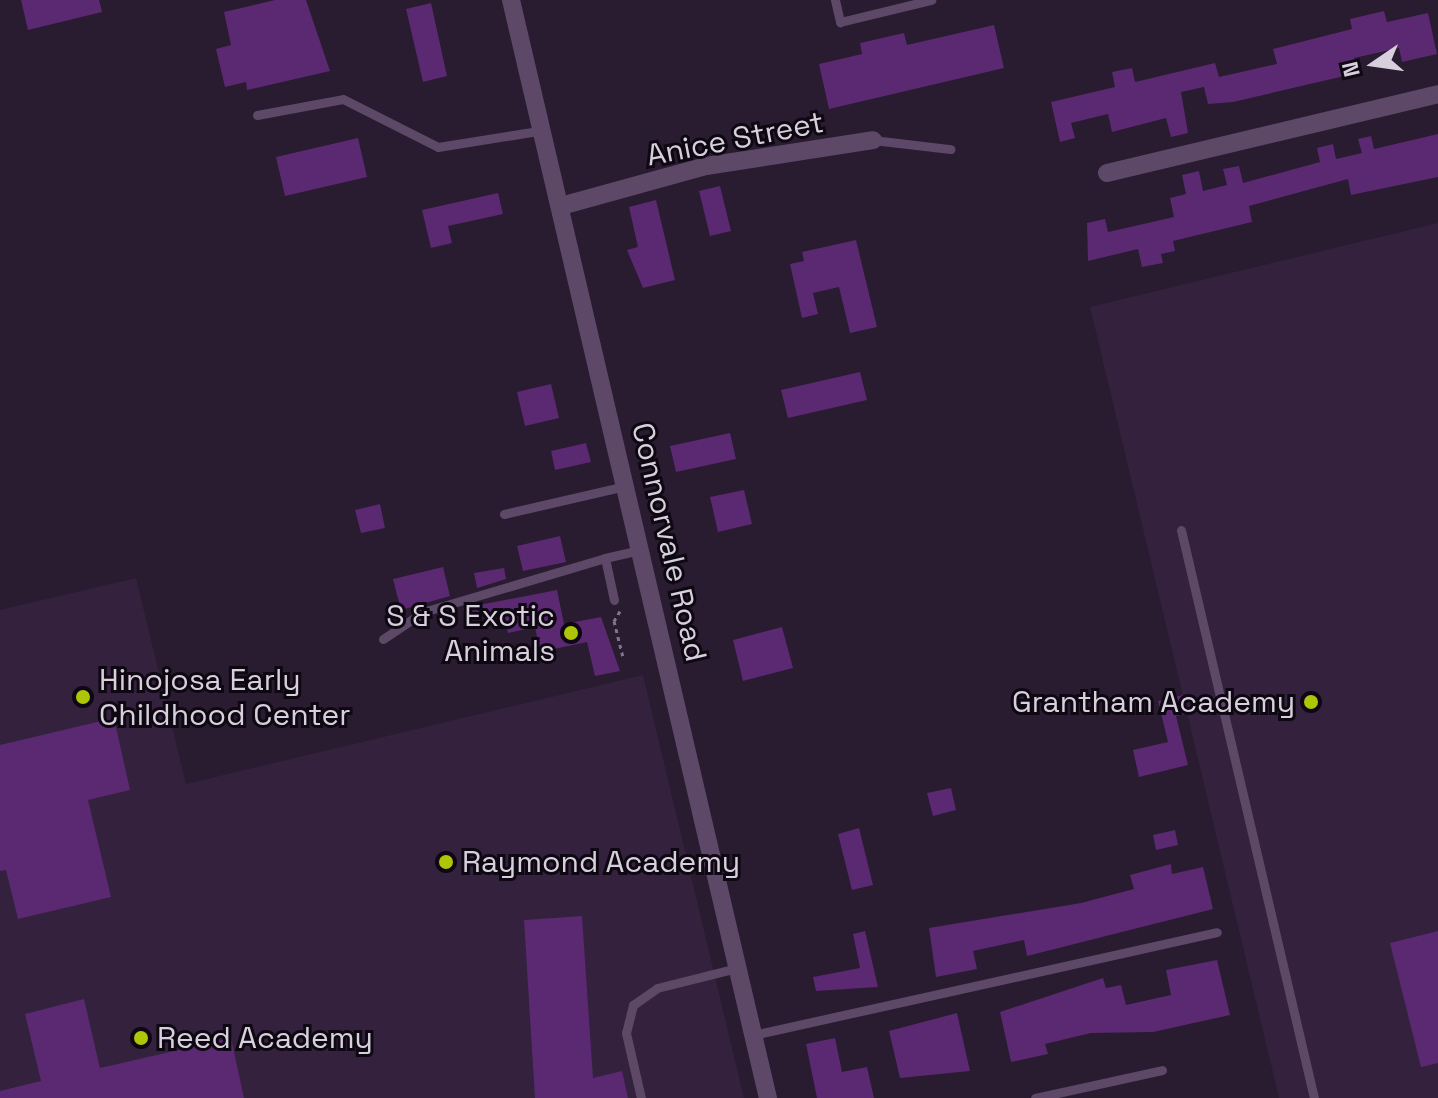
<!DOCTYPE html>
<html>
<head>
<meta charset="utf-8">
<style>
	body { margin:0 }
	#map { position:relative; width:1438px; height:1098px; overflow:hidden; background:#291b30; font-family:"Space Grotesk",sans-serif }
	div>[style] { position:absolute }
	.built>* { inset:0; background:#34213d }
	.building>* { inset:0; background:#5b2872 }
	.path>* { height:3px; margin-top:-1.5px; transform-origin:0; background:repeating-linear-gradient(90deg,#817687 0 4px,transparent 0 8px) }
	.service>* { height:9px; margin:-4.5px; padding:0 4.5px; transform-origin:4.5px; border-radius:4.5px; background:#5d4868 }
	.minor>* { height:18px; margin:-9px; padding:0 9px; transform-origin:9px; border-radius:9px; background:#5d4868 }
	.dots>* { width:22px; height:22px; translate:-50% -50%; box-sizing:border-box; border:4px solid #0e0812; border-radius:50% }
	span { translate:-50% -50%; white-space:nowrap; text-align:center; line-height:1.15; -webkit-text-stroke:6px #0e0812; paint-order:stroke }
	.street-label { font-size:30px; color:#d8cfdd }
	.poi-label { font-size:30px; color:#d8cfdd }
	.right { translate:-100% -50%; text-align:right }
	.left { translate:0 -50%; text-align:left }
	.north { position:absolute; left:1334px; top:24px; width:80px; height:80px; -webkit-text-stroke:6px #0e0812; paint-order:stroke; rotate:257deg; font-size:22px; font-weight:700; line-height:32px; text-align:center; color:#d8cfdd }
	.north::after { content:''; display:block; margin:auto; width:28px; height:36px; background:#d8cfdd; clip-path:polygon(50% 0,100% 100%,50% 72%,0 100%) }
</style>
</head>
<body>
<div id="map">
	<div class="built">
		<i style="clip-path:polygon(1438px 223px,1438px 1098px,1279px 1098px,1090px 307px)"></i>
		<i style="clip-path:polygon(136px 578px,186px 784px,643px 675px,744px 1098px,0 1098px,0 610px)"></i>
	</div>
	<div class="building">
		<i style="clip-path:polygon(21px 0,99px 0,102px 12px,28px 30px)"></i>
		<i style="clip-path:polygon(275px 0,306px 0,330px 71px,247px 90px,246px 82px,225px 87px,216px 49px,231px 45px,224px 12px)"></i>
		<i style="clip-path:polygon(431px 3px,447px 76px,423px 82px,406px 9px)"></i>
		<i style="clip-path:polygon(1384px 11px,1387px 22px,1428px 13px,1437px 54px,1402px 62px,1399px 48px,1354px 58px,1357px 70px,1340px 77px,1233px 102px,1208px 104px,1204px 87px,1181px 92px,1188px 133px,1171px 137px,1166px 118px,1112px 132px,1108px 114px,1071px 123px,1075px 138px,1060px 142px,1051px 102px,1115px 87px,1112px 72px,1132px 68px,1135px 82px,1215px 63px,1219px 77px,1277px 64px,1273px 49px,1352px 29px,1350px 19px)"></i>
		<i style="clip-path:polygon(994px 25px,1004px 68px,829px 109px,819px 64px,862px 54px,860px 43px,904px 33px,907px 45px)"></i>
		<i style="clip-path:polygon(1438px 134px,1438px 177px,1351px 195px,1348px 179px,1249px 206px,1252px 222px,1173px 241px,1175px 251px,1161px 254px,1163px 263px,1142px 267px,1138px 249px,1088px 261px,1087px 223px,1105px 219px,1108px 232px,1174px 217px,1170px 198px,1186px 194px,1182px 175px,1199px 171px,1203px 191px,1227px 185px,1223px 169px,1239px 166px,1243px 183px,1320px 162px,1317px 148px,1333px 144px,1336px 159px,1362px 153px,1358px 139px,1371px 136px,1374px 149px)"></i>
		<i style="clip-path:polygon(358px 138px,367px 177px,285px 196px,276px 157px)"></i>
		<i style="clip-path:polygon(720px 186px,731px 231px,710px 236px,699px 191px)"></i>
		<i style="clip-path:polygon(498px 193px,503px 214px,448px 226px,452px 243px,431px 248px,422px 210px)"></i>
		<i style="clip-path:polygon(656px 200px,675px 280px,643px 288px,627px 250px,638px 247px,629px 207px)"></i>
		<i style="clip-path:polygon(856px 240px,877px 327px,850px 333px,839px 287px,813px 293px,818px 314px,802px 318px,790px 264px,804px 261px,802px 252px)"></i>
		<i style="clip-path:polygon(860px 372px,867px 400px,788px 418px,781px 390px)"></i>
		<i style="clip-path:polygon(551px 384px,559px 418px,525px 426px,517px 392px)"></i>
		<i style="clip-path:polygon(730px 433px,736px 459px,676px 472px,670px 446px)"></i>
		<i style="clip-path:polygon(586px 443px,591px 462px,555px 470px,551px 451px)"></i>
		<i style="clip-path:polygon(744px 490px,752px 524px,718px 532px,710px 497px)"></i>
		<i style="clip-path:polygon(380px 504px,385px 528px,361px 533px,355px 510px)"></i>
		<i style="clip-path:polygon(560px 536px,566px 562px,523px 571px,517px 546px)"></i>
		<i style="clip-path:polygon(443px 567px,450px 596px,401px 610px,393px 579px)"></i>
		<i style="clip-path:polygon(504px 568px,506px 579px,477px 588px,474px 573px)"></i>
		<i style="clip-path:polygon(557px 590px,564px 624px,601px 617px,620px 671px,595px 676px,587px 642px,540px 652px,535px 627px,508px 633px,503px 609px,466px 618px,463px 608px)"></i>
		<i style="clip-path:polygon(782px 627px,793px 668px,743px 681px,733px 640px)"></i>
		<i style="clip-path:polygon(1183px 695px,1187px 714px,1176px 716px,1188px 765px,1139px 777px,1133px 750px,1168px 742px,1158px 701px)"></i>
		<i style="clip-path:polygon(114px 718px,130px 790px,88px 800px,111px 897px,18px 919px,6px 870px,0 871px,0 745px)"></i>
		<i style="clip-path:polygon(951px 788px,956px 810px,933px 816px,927px 793px)"></i>
		<i style="clip-path:polygon(859px 828px,873px 885px,852px 890px,838px 834px)"></i>
		<i style="clip-path:polygon(1175px 830px,1178px 845px,1156px 850px,1153px 835px)"></i>
		<i style="clip-path:polygon(1171px 864px,1172px 874px,1203px 867px,1213px 909px,1027px 956px,1024px 940px,973px 951px,977px 969px,936px 977px,929px 928px,1081px 903px,1134px 889px,1130px 875px)"></i>
		<i style="clip-path:polygon(582px 916px,593px 1078px,622px 1071px,628px 1098px,535px 1098px,524px 920px)"></i>
		<i style="clip-path:polygon(865px 931px,878px 987px,816px 991px,813px 977px,860px 968px,853px 934px)"></i>
		<i style="clip-path:polygon(1438px 931px,1438px 1063px,1421px 1067px,1390px 943px)"></i>
		<i style="clip-path:polygon(1217px 960px,1230px 1015px,1153px 1032px,1091px 1033px,1045px 1044px,1048px 1054px,1011px 1062px,1000px 1012px,1103px 978px,1106px 988px,1121px 985px,1126px 1005px,1171px 995px,1166px 970px)"></i>
		<i style="clip-path:polygon(84px 999px,100px 1068px,231px 1038px,244px 1098px,0 1098px,0 1091px,41px 1081px,25px 1014px)"></i>
		<i style="clip-path:polygon(957px 1013px,970px 1071px,900px 1078px,889px 1031px)"></i>
		<i style="clip-path:polygon(835px 1038px,842px 1072px,867px 1067px,874px 1098px,817px 1098px,806px 1044px)"></i>
	</div>
	<div class="path">
		<i style="left:620px;top:611px;width:12px;rotate:121deg"></i>
		<i style="left:614px;top:621px;width:36px;rotate:76deg"></i>
	</div>
	<div class="service">
		<i style="left:835px;top:0;width:23px;rotate:77deg"></i>
		<i style="left:840px;top:22px;width:94px;rotate:-13.6deg"></i>
		<i style="left:257px;top:115px;width:87px;rotate:-10.5deg"></i>
		<i style="left:343px;top:99px;width:106px;rotate:26.8deg"></i>
		<i style="left:438px;top:147px;width:107px;rotate:-9.1deg"></i>
		<i style="left:873px;top:140px;width:78px;rotate:6.7deg"></i>
		<i style="left:504px;top:514px;width:124px;rotate:-13deg"></i>
		<i style="left:1181px;top:530px;width:583px;rotate:76.82deg"></i>
		<i style="left:614px;top:600px;width:43px;rotate:-102.1deg"></i>
		<i style="left:605px;top:558px;width:35px;rotate:-13deg"></i>
		<i style="left:383px;top:639px;width:48px;rotate:-34deg"></i>
		<i style="left:423px;top:612px;width:190px;rotate:-16.5deg"></i>
		<i style="left:753px;top:1035px;width:475px;rotate:-12.5deg"></i>
		<i style="left:641px;top:1098px;width:67px;rotate:-103deg"></i>
		<i style="left:626px;top:1033px;width:29px;rotate:-76deg"></i>
		<i style="left:633px;top:1005px;width:29px;rotate:-35deg"></i>
		<i style="left:657px;top:988px;width:82px;rotate:-14deg"></i>
		<i style="left:1035px;top:1098px;width:130px;rotate:-12.4deg"></i>
	</div>
	<div class="minor">
		<i style="left:511px;top:0;width:1128px;rotate:76.83deg"></i>
		<i style="left:1107px;top:173px;width:340px;rotate:-13.4deg"></i>
		<i style="left:561px;top:206px;width:150px;rotate:-15.4deg"></i>
		<i style="left:706px;top:166px;width:169px;rotate:-8.8deg"></i>
	</div>
	<div class="dots">
		<i style="left:571px;top:633px;background:#aec509"></i>
		<i style="left:83px;top:697px;background:#aec509"></i>
		<i style="left:1311px;top:702px;background:#aec509"></i>
		<i style="left:446px;top:862px;background:#aec509"></i>
		<i style="left:141px;top:1038px;background:#aec509"></i>
	</div>
	<div class="street-label">
		<span style="left:735px;top:139px;rotate:-11deg">Anice Street</span>
		<span style="left:669px;top:542px;rotate:77deg">Connorvale Road</span>
	</div>
	<div class="poi-label">
		<span class="right" style="left:555px;top:633px">S &amp; S Exotic<br>Animals</span>
		<span class="left" style="left:99px;top:697px">Hinojosa Early<br>Childhood Center</span>
		<span class="right" style="left:1295px;top:702px">Grantham Academy</span>
		<span class="left" style="left:462px;top:862px">Raymond Academy</span>
		<span class="left" style="left:157px;top:1038px">Reed Academy</span>
	</div>
	<div class="north">N</div>
</div>
</body>
</html>
